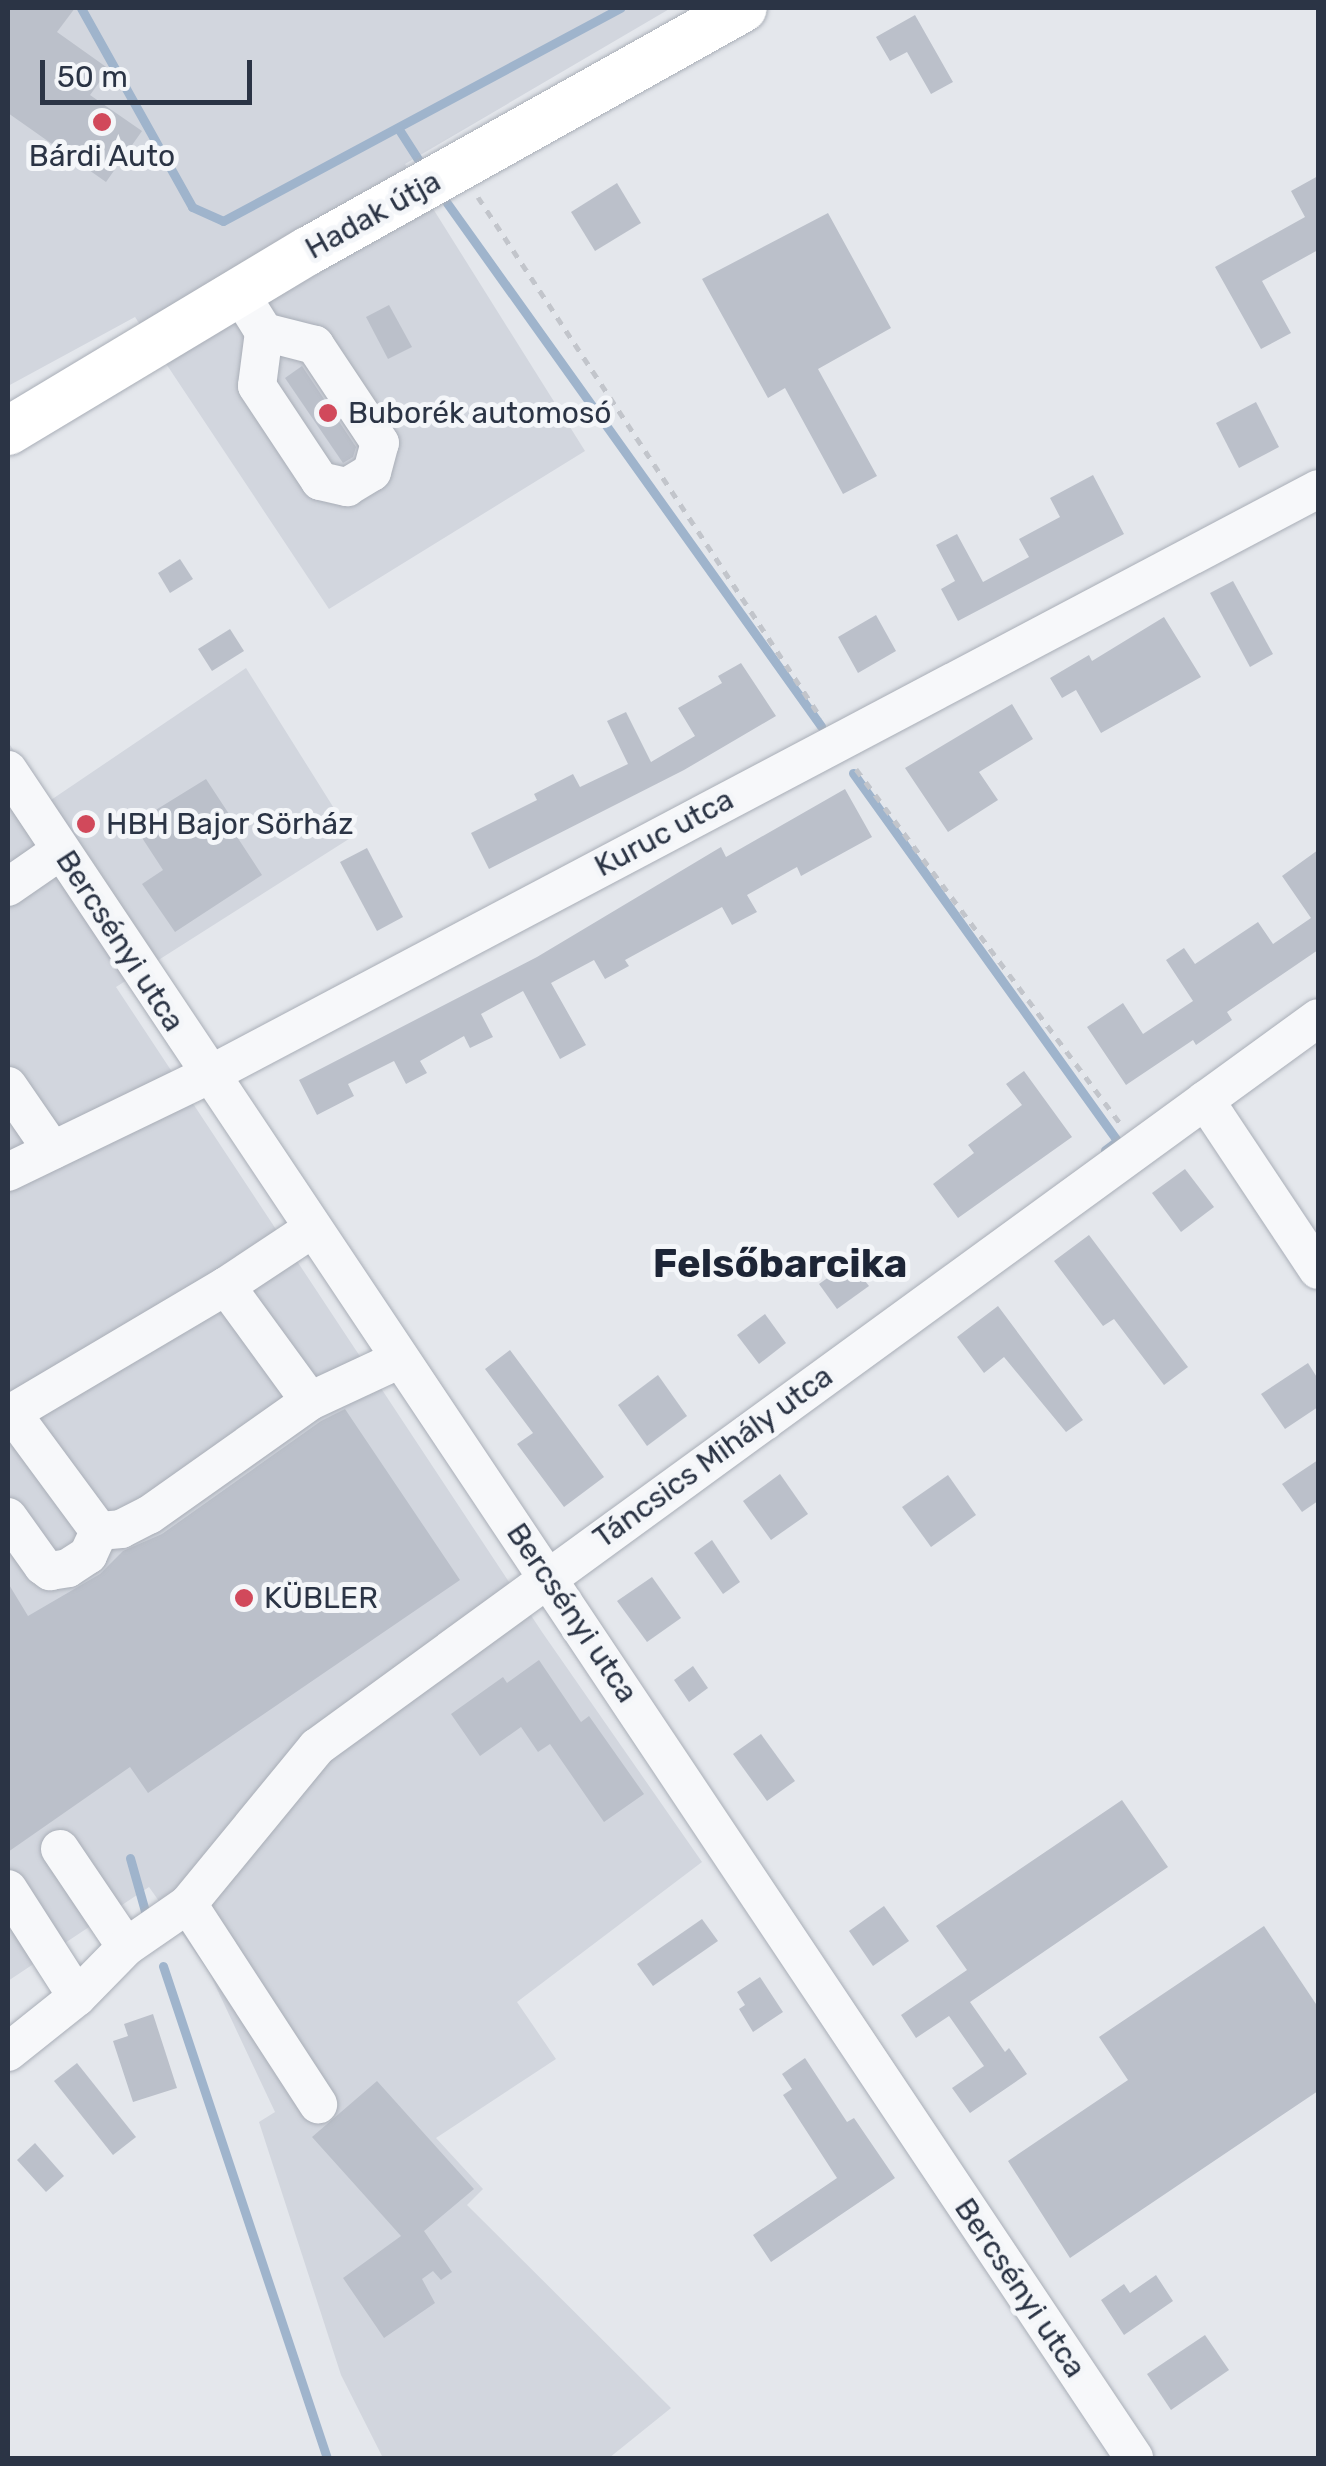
<!DOCTYPE html>
<html>
<head>
<meta charset="utf-8">
<style>
	body { margin:0 }
	#map { position:relative; width:1326px; height:2466px; overflow:hidden; background:#e4e7ec; font-family:Rubik,sans-serif }
	div>[style] { position:absolute }
	.built>* { inset:0; background:#d2d6de }
	.stream>* { height:9px; margin:-4.5px; padding:0 4.5px; transform-origin:4.5px; border-radius:4.5px; background:#9fb4cc }
	.building>* { inset:0; background:#bbc0ca }
	.path>* { height:5px; margin-top:-2.5px; transform-origin:0; background:repeating-linear-gradient(90deg,#c2c5cb 0 8px,transparent 0 16px) }
	.roads { filter:drop-shadow(0 0 2px #a9aeb7) drop-shadow(0 0 2px #a9aeb7) }
	.minor>* { height:38px; margin:-19px; padding:0 19px; transform-origin:19px; border-radius:19px; background:#f7f8fa }
	.major>* { height:48px; margin:-24px; padding:0 24px; transform-origin:24px; border-radius:24px; background:#fff }
	.dots>* { width:28px; height:28px; translate:-50% -50%; box-sizing:border-box; border:5px solid #f4f6f9; border-radius:50% }
	span { translate:-50% -50%; white-space:nowrap; text-align:center; line-height:1.15; -webkit-text-stroke:10px #f4f6f9; paint-order:stroke }
	.poi-label { font-size:30px; color:#2b3445 }
	.left { translate:0 -50%; text-align:left }
	.street-label { font-size:30px; color:#2b3445 }
	.district-label { font-size:40px; color:#1d2536; font-weight:700 }
	.frame { position:absolute; inset:0; border:10px solid #2b3445; pointer-events:none }
	.scale { position:absolute; left:40px; top:60px; width:212px; height:45px; box-sizing:border-box; border:5px solid #2b3445; border-top:0; padding-left:12px; font-size:30px; line-height:35px; white-space:nowrap; color:#2b3445; -webkit-text-stroke:8px #f4f6f9; paint-order:stroke }
</style>
</head>
<body>
<div id="map">
	<div class="built">
		<i style="clip-path:polygon(8px 8px,671px 8px,405px 164px,585px 451px,329px 609px,135px 317px,8px 386px)"></i>
		<i style="clip-path:polygon(246px 668px,352px 837px,116px 987px,542px 1632px,702px 1862px,517px 2002px,556px 2059px,436px 2138px,483px 2189px,467px 2205px,671px 2408px,609px 2458px,383px 2458px,341px 2375px,259px 2122px,275px 2112px,209px 1972px,149px 1887px,8px 1981px,8px 742px,48px 802px)"></i>
	</div>
	<div class="stream">
		<i style="left:81px;top:8px;width:228px;rotate:60.8deg"></i>
		<i style="left:192px;top:207px;width:34px;rotate:24deg"></i>
		<i style="left:223px;top:221px;width:451px;rotate:-28.2deg"></i>
		<i style="left:398px;top:128px;width:46px;rotate:57.3deg"></i>
		<i style="left:447px;top:203px;width:643px;rotate:54.43deg"></i>
		<i style="left:853px;top:773px;width:453px;rotate:54.3deg"></i>
		<i style="left:1117px;top:1141px;width:15px;rotate:143deg"></i>
		<i style="left:130px;top:1858px;width:62px;rotate:74.2deg"></i>
		<i style="left:163px;top:1966px;width:519px;rotate:71.57deg"></i>
	</div>
	<div class="building">
		<i style="clip-path:polygon(8px 8px,75px 8px,57px 32px,109px 69px,90px 95px,142px 131px,106px 182px,8px 113px)"></i>
		<i style="clip-path:polygon(915px 15px,953px 82px,931px 94px,907px 52px,890px 61px,876px 37px)"></i>
		<i style="clip-path:polygon(1318px 176px,1318px 250px,1262px 281px,1291px 333px,1261px 349px,1215px 267px,1305px 217px,1291px 191px)"></i>
		<i style="clip-path:polygon(617px 183px,641px 223px,595px 251px,571px 212px)"></i>
		<i style="clip-path:polygon(828px 213px,891px 328px,818px 369px,877px 476px,843px 494px,785px 388px,768px 398px,702px 279px)"></i>
		<i style="clip-path:polygon(389px 305px,412px 347px,388px 359px,366px 317px)"></i>
		<i style="clip-path:polygon(302px 366px,356px 447px,353px 457px,343px 463px,285px 378px)"></i>
		<i style="clip-path:polygon(1256px 402px,1279px 447px,1239px 468px,1216px 423px)"></i>
		<i style="clip-path:polygon(1093px 475px,1124px 534px,958px 621px,941px 589px,955px 581px,936px 545px,957px 534px,983px 582px,1029px 557px,1019px 539px,1060px 517px,1050px 498px)"></i>
		<i style="clip-path:polygon(180px 559px,193px 579px,170px 593px,158px 573px)"></i>
		<i style="clip-path:polygon(1233px 581px,1273px 654px,1250px 667px,1210px 593px)"></i>
		<i style="clip-path:polygon(876px 615px,896px 651px,858px 673px,838px 637px)"></i>
		<i style="clip-path:polygon(1164px 617px,1201px 677px,1101px 733px,1076px 690px,1062px 698px,1050px 678px,1089px 655px,1092px 661px)"></i>
		<i style="clip-path:polygon(230px 629px,244px 651px,212px 671px,198px 649px)"></i>
		<i style="clip-path:polygon(741px 663px,776px 716px,684px 770px,489px 869px,471px 833px,537px 800px,534px 794px,573px 774px,580px 787px,628px 764px,607px 721px,626px 712px,651px 762px,695px 736px,678px 708px,722px 683px,718px 676px)"></i>
		<i style="clip-path:polygon(1012px 704px,1033px 739px,979px 772px,998px 800px,948px 832px,905px 768px)"></i>
		<i style="clip-path:polygon(206px 779px,229px 814px,224px 817px,262px 875px,175px 932px,142px 884px,163px 870px,133px 824px)"></i>
		<i style="clip-path:polygon(845px 789px,872px 837px,801px 876px,797px 867px,747px 895px,757px 912px,732px 925px,722px 907px,625px 960px,629px 966px,605px 979px,594px 960px,551px 983px,586px 1045px,560px 1059px,523px 991px,481px 1014px,493px 1037px,470px 1048px,464px 1036px,420px 1061px,427px 1073px,406px 1084px,394px 1061px,348px 1084px,354px 1096px,317px 1115px,299px 1080px,537px 957px,721px 847px,726px 857px)"></i>
		<i style="clip-path:polygon(367px 848px,403px 917px,377px 931px,340px 862px)"></i>
		<i style="clip-path:polygon(1318px 850px,1318px 950px,1227px 1012px,1232px 1020px,1196px 1045px,1193px 1040px,1126px 1085px,1087px 1027px,1123px 1003px,1143px 1034px,1193px 1001px,1166px 960px,1184px 948px,1195px 964px,1258px 922px,1273px 944px,1311px 918px,1282px 876px)"></i>
		<i style="clip-path:polygon(1024px 1071px,1072px 1137px,958px 1218px,933px 1184px,974px 1153px,968px 1145px,1022px 1105px,1006px 1084px)"></i>
		<i style="clip-path:polygon(1185px 1169px,1214px 1207px,1181px 1232px,1152px 1193px)"></i>
		<i style="clip-path:polygon(1089px 1235px,1188px 1367px,1164px 1385px,1114px 1319px,1103px 1326px,1054px 1261px)"></i>
		<i style="clip-path:polygon(850px 1262px,869px 1286px,837px 1309px,819px 1284px)"></i>
		<i style="clip-path:polygon(998px 1306px,1083px 1420px,1066px 1432px,1004px 1357px,984px 1373px,957px 1337px)"></i>
		<i style="clip-path:polygon(765px 1314px,786px 1343px,759px 1364px,737px 1335px)"></i>
		<i style="clip-path:polygon(510px 1350px,604px 1477px,564px 1507px,517px 1444px,533px 1433px,485px 1369px)"></i>
		<i style="clip-path:polygon(1308px 1363px,1318px 1379px,1318px 1407px,1285px 1429px,1261px 1394px)"></i>
		<i style="clip-path:polygon(658px 1375px,687px 1416px,647px 1446px,618px 1405px)"></i>
		<i style="clip-path:polygon(345px 1409px,460px 1580px,148px 1793px,130px 1767px,8px 1852px,8px 1583px,28px 1616px,100px 1574px,123px 1551px,162px 1534px,321px 1421px)"></i>
		<i style="clip-path:polygon(1318px 1460px,1318px 1501px,1302px 1512px,1282px 1484px)"></i>
		<i style="clip-path:polygon(780px 1474px,808px 1514px,771px 1540px,743px 1501px)"></i>
		<i style="clip-path:polygon(948px 1475px,976px 1515px,931px 1547px,902px 1507px)"></i>
		<i style="clip-path:polygon(712px 1540px,740px 1582px,723px 1594px,694px 1553px)"></i>
		<i style="clip-path:polygon(652px 1577px,681px 1618px,647px 1642px,617px 1601px)"></i>
		<i style="clip-path:polygon(539px 1660px,581px 1722px,589px 1716px,644px 1794px,604px 1822px,550px 1744px,538px 1752px,521px 1727px,480px 1756px,451px 1714px,503px 1677px,507px 1683px)"></i>
		<i style="clip-path:polygon(693px 1666px,708px 1688px,689px 1702px,674px 1680px)"></i>
		<i style="clip-path:polygon(761px 1734px,795px 1781px,767px 1801px,733px 1754px)"></i>
		<i style="clip-path:polygon(1122px 1800px,1168px 1867px,970px 2002px,1005px 2052px,1009px 2048px,1027px 2074px,970px 2113px,952px 2088px,984px 2066px,949px 2016px,916px 2038px,901px 2015px,967px 1970px,936px 1926px)"></i>
		<i style="clip-path:polygon(884px 1906px,909px 1941px,873px 1966px,849px 1931px)"></i>
		<i style="clip-path:polygon(702px 1919px,718px 1941px,653px 1986px,637px 1964px)"></i>
		<i style="clip-path:polygon(1264px 1926px,1318px 2007px,1318px 2091px,1070px 2258px,1008px 2161px,1128px 2080px,1099px 2037px)"></i>
		<i style="clip-path:polygon(760px 1977px,783px 2012px,753px 2032px,739px 2009px,745px 2005px,737px 1992px)"></i>
		<i style="clip-path:polygon(153px 2014px,177px 2088px,133px 2102px,113px 2041px,128px 2036px,124px 2024px)"></i>
		<i style="clip-path:polygon(805px 2058px,847px 2122px,854px 2118px,895px 2178px,771px 2262px,753px 2235px,837px 2178px,783px 2095px,792px 2089px,782px 2074px)"></i>
		<i style="clip-path:polygon(77px 2063px,136px 2137px,113px 2155px,54px 2081px)"></i>
		<i style="clip-path:polygon(377px 2081px,474px 2189px,424px 2231px,452px 2272px,441px 2280px,433px 2271px,422px 2279px,435px 2303px,384px 2338px,343px 2278px,401px 2236px,312px 2137px)"></i>
		<i style="clip-path:polygon(35px 2143px,64px 2176px,46px 2192px,17px 2160px)"></i>
		<i style="clip-path:polygon(1156px 2275px,1173px 2301px,1124px 2335px,1101px 2300px,1124px 2284px,1130px 2293px)"></i>
		<i style="clip-path:polygon(1205px 2335px,1229px 2370px,1171px 2410px,1147px 2374px)"></i>
	</div>
	<div class="path">
		<i style="left:478px;top:197px;width:624px;rotate:56.64deg"></i>
		<i style="left:856px;top:769px;width:444px;rotate:53.3deg"></i>
	</div>
	<div class="roads">
		<div class="minor">
			<i style="left:239px;top:292px;width:47px;rotate:58deg"></i>
			<i style="left:264px;top:332px;width:54px;rotate:97.4deg"></i>
			<i style="left:257px;top:386px;width:114px;rotate:56.4deg"></i>
			<i style="left:320px;top:481px;width:28px;rotate:13deg"></i>
			<i style="left:347px;top:487px;width:29px;rotate:-31deg"></i>
			<i style="left:372px;top:472px;width:30px;rotate:-75deg"></i>
			<i style="left:380px;top:443px;width:118px;rotate:-123.6deg"></i>
			<i style="left:315px;top:345px;width:53px;rotate:-165.7deg"></i>
			<i style="left:8px;top:770px;width:2029px;rotate:56.29deg"></i>
			<i style="left:8px;top:887px;width:63px;rotate:-34.7deg"></i>
			<i style="left:8px;top:1086px;width:78px;rotate:55.5deg"></i>
			<i style="left:1205px;top:1100px;width:204px;rotate:56.4deg"></i>
			<i style="left:8px;top:1172px;width:223px;rotate:-25.8deg"></i>
			<i style="left:209px;top:1075px;width:1254px;rotate:-27.85deg"></i>
			<i style="left:226px;top:1286px;width:142px;rotate:53.9deg"></i>
			<i style="left:12px;top:1413px;width:147px;rotate:53.6deg"></i>
			<i style="left:8px;top:1415px;width:253px;rotate:-30.6deg"></i>
			<i style="left:226px;top:1286px;width:103px;rotate:-33.5deg"></i>
			<i style="left:8px;top:1517px;width:60px;rotate:54.5deg"></i>
			<i style="left:43px;top:1566px;width:9px;rotate:36deg"></i>
			<i style="left:50px;top:1571px;width:18px;rotate:-9deg"></i>
			<i style="left:68px;top:1568px;width:24px;rotate:-33deg"></i>
			<i style="left:88px;top:1555px;width:26px;rotate:-65deg"></i>
			<i style="left:99px;top:1531px;width:22px;rotate:-5deg"></i>
			<i style="left:121px;top:1529px;width:31px;rotate:-27deg"></i>
			<i style="left:149px;top:1515px;width:197px;rotate:-35.3deg"></i>
			<i style="left:310px;top:1401px;width:99px;rotate:-25deg"></i>
			<i style="left:60px;top:1849px;width:118px;rotate:56deg"></i>
			<i style="left:8px;top:1889px;width:128px;rotate:57.4deg"></i>
			<i style="left:188px;top:1904px;width:239px;rotate:57deg"></i>
			<i style="left:8px;top:2052px;width:88px;rotate:-38.6deg"></i>
			<i style="left:77px;top:1997px;width:70px;rotate:-45.6deg"></i>
			<i style="left:126px;top:1947px;width:75px;rotate:-34.7deg"></i>
			<i style="left:188px;top:1904px;width:203px;rotate:-50.6deg"></i>
			<i style="left:317px;top:1747px;width:1238px;rotate:-36.06deg"></i>
		</div>
		<div class="major">
			<i style="left:8px;top:431px;width:350px;rotate:-31deg"></i>
			<i style="left:308px;top:251px;width:498px;rotate:-29.2deg"></i>
		</div>
	</div>
	<div class="dots">
		<i style="left:102px;top:122px;background:#d1495b"></i>
		<i style="left:328px;top:413px;background:#d1495b"></i>
		<i style="left:86px;top:824px;background:#d1495b"></i>
		<i style="left:244px;top:1598px;background:#d1495b"></i>
	</div>
	<div class="poi-label">
		<span style="left:102px;top:156px">Bárdi Auto</span>
		<span class="left" style="left:348px;top:413px">Buborék automosó</span>
		<span class="left" style="left:106px;top:824px">HBH Bajor Sörház</span>
		<span class="left" style="left:264px;top:1598px">KÜBLER</span>
	</div>
	<div class="street-label">
		<span style="left:373px;top:215px;rotate:-29deg">Hadak útja</span>
		<span style="left:664px;top:833px;rotate:-28deg">Kuruc utca</span>
		<span style="left:120px;top:941px;rotate:57deg">Bercsényi utca</span>
		<span style="left:713px;top:1457px;rotate:-36deg">Táncsics Mihály utca</span>
		<span style="left:572px;top:1613px;rotate:56deg">Bercsényi utca</span>
		<span style="left:1020px;top:2288px;rotate:56deg">Bercsényi utca</span>
	</div>
	<div class="district-label">
		<span style="left:780px;top:1264px">Felsőbarcika</span>
	</div>
	<div class="frame"></div>
	<div class="scale">50 m</div>
</div>
</body>
</html>
